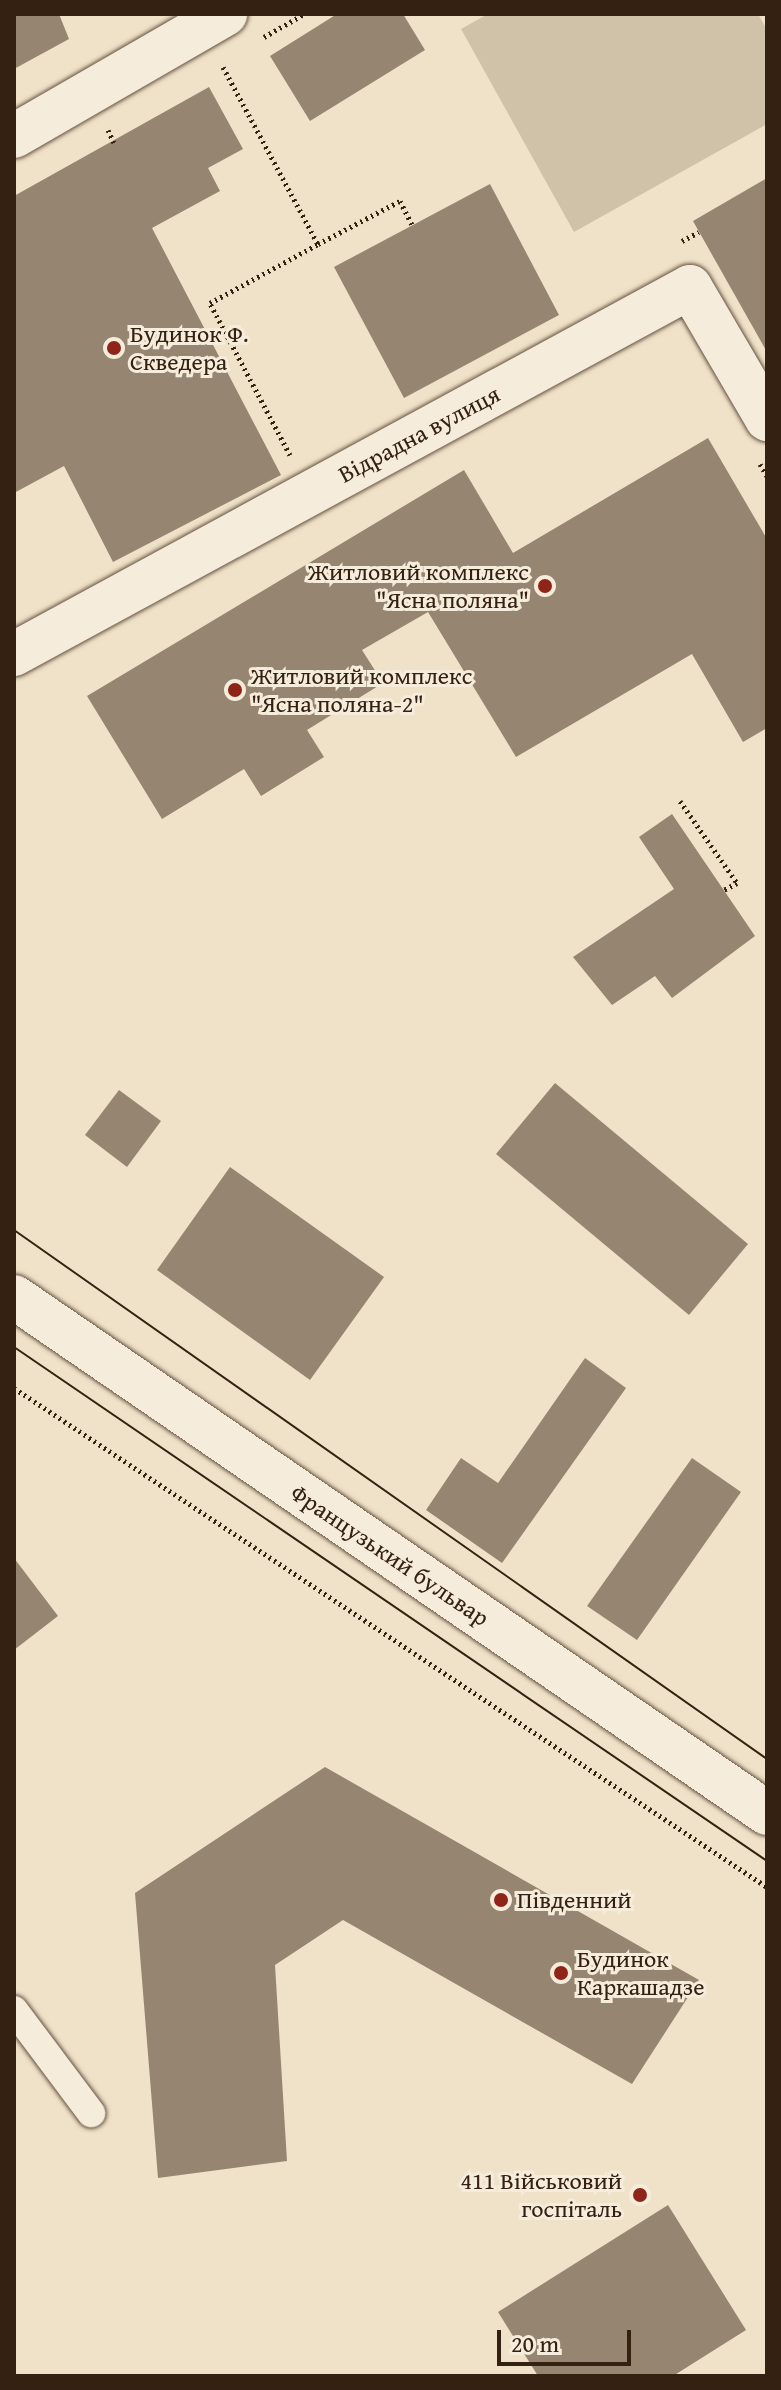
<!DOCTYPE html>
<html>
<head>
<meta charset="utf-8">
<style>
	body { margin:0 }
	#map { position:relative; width:781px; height:2390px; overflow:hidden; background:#f0e2c8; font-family:"Gentium Book Plus",serif }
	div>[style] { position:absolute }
	.green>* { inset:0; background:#d0c1a9 }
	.building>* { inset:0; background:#968571 }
	.path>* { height:5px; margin-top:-2.5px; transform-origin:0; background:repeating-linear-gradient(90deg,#352112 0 2px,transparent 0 6px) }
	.roads { filter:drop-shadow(0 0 2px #645140) drop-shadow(0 0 2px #645140) }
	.service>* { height:28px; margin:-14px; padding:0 14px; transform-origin:14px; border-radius:14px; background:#f5ecdb }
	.minor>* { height:44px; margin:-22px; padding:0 22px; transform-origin:22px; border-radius:22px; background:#f5ecdb }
	.tertiary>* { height:44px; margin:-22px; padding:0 22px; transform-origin:22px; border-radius:22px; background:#f5ecdb }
	.tram>* { height:2px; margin:-1px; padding:0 1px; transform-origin:1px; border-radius:1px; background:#352112 }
	.dots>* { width:22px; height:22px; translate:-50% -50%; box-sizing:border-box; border:4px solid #f5ecdb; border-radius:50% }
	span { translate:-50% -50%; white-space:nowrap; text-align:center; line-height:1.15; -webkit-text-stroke:6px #f5ecdb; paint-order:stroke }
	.poi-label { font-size:24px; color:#352112 }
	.left { translate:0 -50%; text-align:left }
	.right { translate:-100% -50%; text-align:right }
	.street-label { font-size:24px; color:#352112 }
	.frame { position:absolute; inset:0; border:16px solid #352112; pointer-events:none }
	.scale { position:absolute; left:497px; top:2330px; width:134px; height:36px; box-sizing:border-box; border:4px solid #352112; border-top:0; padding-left:10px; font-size:24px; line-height:28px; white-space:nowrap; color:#352112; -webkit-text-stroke:6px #f5ecdb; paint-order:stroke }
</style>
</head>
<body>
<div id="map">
	<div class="green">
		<i style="clip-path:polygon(488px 14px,758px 14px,767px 30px,767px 124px,574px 232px,461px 29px)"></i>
	</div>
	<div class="building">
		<i style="clip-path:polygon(14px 14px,59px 14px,69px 39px,14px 69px)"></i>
		<i style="clip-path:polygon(337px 14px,403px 14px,425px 50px,310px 121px,270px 56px)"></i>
		<i style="clip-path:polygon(209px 87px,243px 149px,208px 168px,220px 191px,152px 228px,281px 475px,113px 562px,64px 466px,14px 493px,14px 196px)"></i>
		<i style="clip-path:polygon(767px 178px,767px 352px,693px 221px)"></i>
		<i style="clip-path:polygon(490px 184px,559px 315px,404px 398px,334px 267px)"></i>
		<i style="clip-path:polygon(708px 438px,767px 539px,767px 728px,743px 742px,692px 654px,516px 757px,428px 612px,362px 650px,383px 683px,307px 730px,324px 757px,261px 796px,244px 769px,162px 819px,87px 696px,464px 470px,513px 553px)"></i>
		<i style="clip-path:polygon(672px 814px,755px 936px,672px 998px,655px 976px,612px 1005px,573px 957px,674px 889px,639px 837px)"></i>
		<i style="clip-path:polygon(555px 1083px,748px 1244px,689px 1315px,496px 1154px)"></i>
		<i style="clip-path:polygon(119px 1090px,161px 1121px,127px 1167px,85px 1135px)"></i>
		<i style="clip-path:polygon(230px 1167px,384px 1277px,310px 1380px,157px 1270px)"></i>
		<i style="clip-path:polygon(585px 1358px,626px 1388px,502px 1563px,426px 1510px,461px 1458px,498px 1483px)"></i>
		<i style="clip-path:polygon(692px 1458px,741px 1492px,637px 1640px,587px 1606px)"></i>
		<i style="clip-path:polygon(14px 1558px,58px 1616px,14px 1650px)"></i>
		<i style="clip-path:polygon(325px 1767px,699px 1980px,632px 2084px,343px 1920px,275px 1965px,287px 2161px,158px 2178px,135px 1893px)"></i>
		<i style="clip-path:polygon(668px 2205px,746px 2330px,673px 2376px,538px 2376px,498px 2312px)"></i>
	</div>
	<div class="path">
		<i style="left:264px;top:37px;width:46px;rotate:-29.9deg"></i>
		<i style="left:223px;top:67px;width:201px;rotate:61.8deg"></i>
		<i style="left:318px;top:244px;width:93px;rotate:-27.7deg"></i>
		<i style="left:400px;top:201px;width:28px;rotate:63deg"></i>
		<i style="left:108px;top:130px;width:14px;rotate:65deg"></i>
		<i style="left:682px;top:241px;width:19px;rotate:-28deg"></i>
		<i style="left:290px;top:455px;width:172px;rotate:-117.8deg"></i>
		<i style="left:210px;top:303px;width:123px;rotate:-28.6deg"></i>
		<i style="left:760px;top:464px;width:14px;rotate:60deg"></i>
		<i style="left:680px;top:801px;width:100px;rotate:55.2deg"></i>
		<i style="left:737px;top:883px;width:15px;rotate:152deg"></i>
		<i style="left:14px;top:1388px;width:903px;rotate:33.53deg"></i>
	</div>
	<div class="roads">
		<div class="service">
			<i style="left:14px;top:2010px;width:129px;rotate:53.2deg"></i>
		</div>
		<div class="minor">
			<i style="left:14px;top:136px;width:244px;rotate:-30deg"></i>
			<i style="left:14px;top:654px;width:769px;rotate:-28.5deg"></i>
			<i style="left:690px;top:287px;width:153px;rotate:59.7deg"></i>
		</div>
		<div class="tertiary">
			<i style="left:14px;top:1297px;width:913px;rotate:34.42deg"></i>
		</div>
	</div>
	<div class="tram">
		<i style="left:14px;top:1230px;width:920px;rotate:35.09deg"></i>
		<i style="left:14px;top:1347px;width:912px;rotate:34.32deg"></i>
	</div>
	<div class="dots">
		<i style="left:114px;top:348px;background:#8f2418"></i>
		<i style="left:545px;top:586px;background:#8f2418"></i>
		<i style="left:235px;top:690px;background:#8f2418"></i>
		<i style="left:501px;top:1900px;background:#8f2418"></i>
		<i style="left:561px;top:1973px;background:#8f2418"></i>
		<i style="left:640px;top:2195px;background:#8f2418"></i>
	</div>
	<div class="poi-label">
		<span class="left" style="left:130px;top:348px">Будинок Ф.<br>Скведера</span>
		<span class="right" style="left:529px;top:586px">Житловий комплекс<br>"Ясна поляна"</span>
		<span class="left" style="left:251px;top:690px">Житловий комплекс<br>"Ясна поляна-2"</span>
		<span class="left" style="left:517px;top:1900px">Південний</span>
		<span class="left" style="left:577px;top:1973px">Будинок<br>Каркашадзе</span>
		<span class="right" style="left:622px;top:2195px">411 Військовий<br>госпіталь</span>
	</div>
	<div class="street-label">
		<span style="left:419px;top:434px;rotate:-28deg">Відрадна вулиця</span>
		<span style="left:390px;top:1555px;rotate:34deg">Французький бульвар</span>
	</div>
	<div class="frame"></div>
	<div class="scale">20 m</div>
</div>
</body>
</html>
